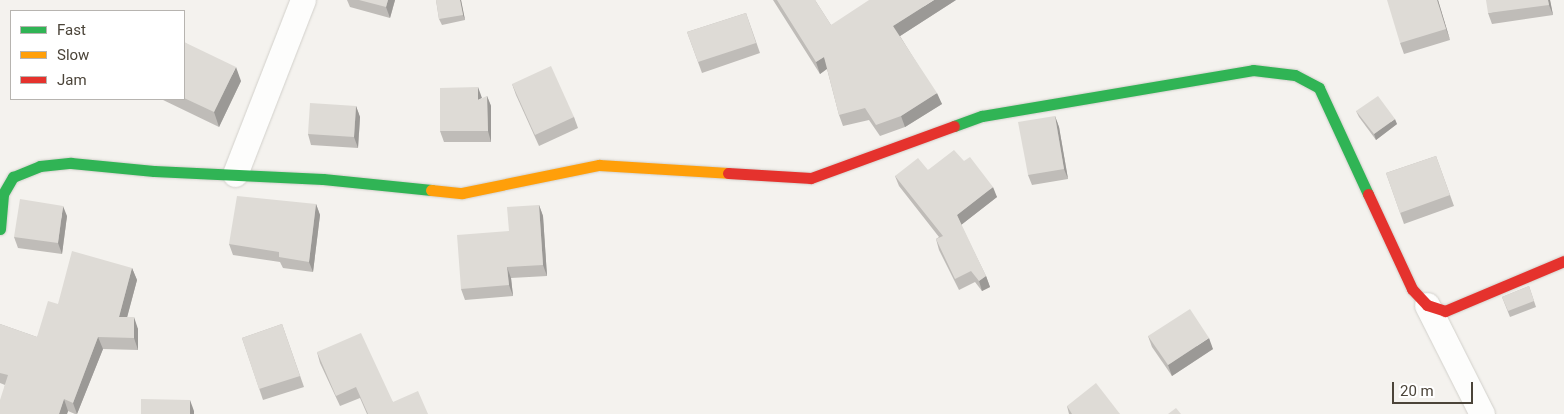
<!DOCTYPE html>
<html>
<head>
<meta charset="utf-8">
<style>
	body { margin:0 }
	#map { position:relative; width:1564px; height:414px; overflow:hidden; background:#f4f2ee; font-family:Roboto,sans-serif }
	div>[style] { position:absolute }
	.roads { filter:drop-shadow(0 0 1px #d2d0cb) drop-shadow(0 0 1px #d2d0cb) }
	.street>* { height:25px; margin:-12.5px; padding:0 12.5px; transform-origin:12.5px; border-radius:12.5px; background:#fdfdfc }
	.fast>* { height:11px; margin:-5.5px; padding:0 5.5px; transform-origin:5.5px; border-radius:5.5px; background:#30b455 }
	.slow>* { height:11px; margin:-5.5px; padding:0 5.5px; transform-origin:5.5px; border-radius:5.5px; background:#ff9f0a }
	.jam>* { height:11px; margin:-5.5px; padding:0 5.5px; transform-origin:5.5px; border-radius:5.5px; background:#e5322d }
	.wall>* { inset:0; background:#bfbcb8 }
	.shaded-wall>* { inset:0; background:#9b9996 }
	.building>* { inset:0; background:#dedbd6 }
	span { translate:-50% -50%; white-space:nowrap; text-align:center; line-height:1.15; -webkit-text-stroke:4.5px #fff; paint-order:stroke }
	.legend { position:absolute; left:10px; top:10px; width:175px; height:90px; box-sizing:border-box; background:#fff; border:1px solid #b7b4b0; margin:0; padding:6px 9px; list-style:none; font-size:15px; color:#4b4439 }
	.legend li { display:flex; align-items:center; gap:10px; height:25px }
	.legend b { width:25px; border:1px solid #b7b4b0 }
	.scale { position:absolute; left:1392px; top:382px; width:81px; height:22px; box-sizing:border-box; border:2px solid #4b4439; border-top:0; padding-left:6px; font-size:15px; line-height:18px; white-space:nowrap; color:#4b4439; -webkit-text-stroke:4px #fff; paint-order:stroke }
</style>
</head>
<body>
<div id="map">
	<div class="roads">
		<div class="street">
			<i style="left:235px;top:174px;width:187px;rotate:-68.7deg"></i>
			<i style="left:1427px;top:305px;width:122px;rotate:63.2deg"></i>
		</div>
		<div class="fast">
			<i style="left:954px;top:126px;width:30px;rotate:-20deg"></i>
			<i style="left:982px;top:116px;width:275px;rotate:-9.6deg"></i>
			<i style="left:1253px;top:70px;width:42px;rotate:6.8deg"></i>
			<i style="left:1295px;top:75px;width:27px;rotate:28deg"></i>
			<i style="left:1319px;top:88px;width:117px;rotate:65.2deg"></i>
			<i style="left:0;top:229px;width:35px;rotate:-85deg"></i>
			<i style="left:3px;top:194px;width:20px;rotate:-60deg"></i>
			<i style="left:13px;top:177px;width:29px;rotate:-22deg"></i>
			<i style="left:40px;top:166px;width:31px;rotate:-6deg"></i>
			<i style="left:71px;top:163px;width:83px;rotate:5.5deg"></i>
			<i style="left:154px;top:171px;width:169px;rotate:2.7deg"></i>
			<i style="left:323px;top:179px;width:109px;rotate:5.8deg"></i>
		</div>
		<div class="slow">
			<i style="left:431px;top:190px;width:31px;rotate:6deg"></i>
			<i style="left:462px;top:193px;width:140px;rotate:-11.6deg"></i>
			<i style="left:599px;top:165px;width:129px;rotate:3.5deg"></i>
		</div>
		<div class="jam">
			<i style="left:728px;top:173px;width:83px;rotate:3.4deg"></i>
			<i style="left:811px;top:178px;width:152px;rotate:-20deg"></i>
			<i style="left:1368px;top:194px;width:105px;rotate:65.1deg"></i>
			<i style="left:1412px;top:289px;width:22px;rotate:47deg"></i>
			<i style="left:1427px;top:305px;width:19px;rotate:18deg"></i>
			<i style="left:1445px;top:311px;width:129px;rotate:-22.8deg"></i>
		</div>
	</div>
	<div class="wall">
		<i style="clip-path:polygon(347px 0,395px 0,390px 18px,350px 7px)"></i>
		<i style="clip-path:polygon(436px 0,461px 0,465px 20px,442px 25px,439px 19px)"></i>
		<i style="clip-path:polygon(773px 0,815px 0,831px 25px,956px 0,900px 36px,942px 104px,905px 127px,880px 136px,869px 120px,843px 126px,839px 115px,827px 69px,820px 74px)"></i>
		<i style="clip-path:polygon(1438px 0,1450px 40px,1404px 54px,1400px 43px)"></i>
		<i style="clip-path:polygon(1550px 0,1553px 15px,1492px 24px,1488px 13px)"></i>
		<i style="clip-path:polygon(746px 13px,760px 53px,702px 73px,687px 32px)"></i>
		<i style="clip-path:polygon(184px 42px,241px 81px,219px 127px,161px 99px,184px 99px)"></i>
		<i style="clip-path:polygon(512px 84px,574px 117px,578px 128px,539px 146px,516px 95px)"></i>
		<i style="clip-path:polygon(487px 96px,491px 106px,491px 142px,444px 142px,440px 131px)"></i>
		<i style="clip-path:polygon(356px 106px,360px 117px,358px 148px,311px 145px,308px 134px)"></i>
		<i style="clip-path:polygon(1356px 111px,1397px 124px,1376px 140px,1359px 117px)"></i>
		<i style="clip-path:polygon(1055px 116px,1059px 127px,1068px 179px,1032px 185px,1028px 175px)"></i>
		<i style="clip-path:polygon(1436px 156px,1454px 206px,1404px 224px,1386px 173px)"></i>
		<i style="clip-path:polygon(964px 161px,997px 197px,961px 225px,986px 276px,990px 287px,982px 291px,975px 282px,959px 290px,939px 250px,936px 239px,939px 237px,899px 186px,895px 176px,928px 170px)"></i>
		<i style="clip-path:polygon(316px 204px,320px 215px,313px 272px,283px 268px,280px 262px,233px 255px,229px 244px)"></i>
		<i style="clip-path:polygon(539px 205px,543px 216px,547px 276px,511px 278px,513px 296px,465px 300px,461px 289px,509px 231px)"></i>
		<i style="clip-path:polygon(67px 216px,62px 254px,18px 248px,14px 237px)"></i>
		<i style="clip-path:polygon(132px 268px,137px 280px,127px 317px,138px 329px,138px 350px,103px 349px,77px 414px,75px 414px,68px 411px,67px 414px,0 414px,5px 385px,0 383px,0 324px,37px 337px,58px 304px)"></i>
		<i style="clip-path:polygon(1529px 286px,1536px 307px,1510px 317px,1502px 297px)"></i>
		<i style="clip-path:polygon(282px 324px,304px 387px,263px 400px,242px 338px)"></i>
		<i style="clip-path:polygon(1148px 336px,1213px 349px,1172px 376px,1152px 347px)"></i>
		<i style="clip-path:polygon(317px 352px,393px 402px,428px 414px,367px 414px,360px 398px,340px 406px,320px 363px)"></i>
		<i style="clip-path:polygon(1067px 406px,1120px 414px,1069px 414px)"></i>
	</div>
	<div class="shaded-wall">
		<i style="clip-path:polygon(388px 0,395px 0,390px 18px,386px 7px)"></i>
		<i style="clip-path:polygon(460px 0,461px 0,465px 20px,463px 15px)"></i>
		<i style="clip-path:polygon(934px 0,956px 0,897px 38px,893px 26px)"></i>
		<i style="clip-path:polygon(1437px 0,1438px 0,1450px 40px,1446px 29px)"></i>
		<i style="clip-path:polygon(1548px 0,1550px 0,1553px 15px,1549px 5px)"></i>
		<i style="clip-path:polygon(824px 57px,828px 68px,820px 74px,816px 62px)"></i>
		<i style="clip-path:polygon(236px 67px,241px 81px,219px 127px,214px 112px)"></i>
		<i style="clip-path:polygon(478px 87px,482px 98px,478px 100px)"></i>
		<i style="clip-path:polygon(937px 93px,942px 104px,905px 127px,901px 116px)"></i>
		<i style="clip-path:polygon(487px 96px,491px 106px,491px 142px,488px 131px)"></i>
		<i style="clip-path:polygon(356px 106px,360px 117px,358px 148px,354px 137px)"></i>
		<i style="clip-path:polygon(1055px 116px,1059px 127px,1068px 179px,1064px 169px)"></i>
		<i style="clip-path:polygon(1395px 119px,1397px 124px,1376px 140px,1374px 134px)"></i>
		<i style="clip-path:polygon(993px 187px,997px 197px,961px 225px,957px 215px)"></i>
		<i style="clip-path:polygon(316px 204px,320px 215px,313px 272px,309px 262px)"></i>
		<i style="clip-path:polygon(539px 205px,543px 216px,547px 276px,543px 265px)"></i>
		<i style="clip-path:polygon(63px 206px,67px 216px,62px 254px,58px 243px)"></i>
		<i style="clip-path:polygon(507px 267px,511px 278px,513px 296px,509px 285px)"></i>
		<i style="clip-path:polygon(132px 268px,137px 280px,124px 329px,119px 317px)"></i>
		<i style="clip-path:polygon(986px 276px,990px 287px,982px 291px,979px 281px)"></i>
		<i style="clip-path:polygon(134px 317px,138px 329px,138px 350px,134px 338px)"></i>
		<i style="clip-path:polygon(98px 337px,103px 349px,77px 414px,73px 403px)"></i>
		<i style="clip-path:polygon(1209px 338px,1213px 349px,1172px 376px,1168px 365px)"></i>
		<i style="clip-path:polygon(64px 399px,68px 411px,67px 414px,59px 414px)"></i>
		<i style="clip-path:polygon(190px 400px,194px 411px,194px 414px,190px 414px)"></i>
	</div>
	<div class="building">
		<i style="clip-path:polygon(359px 0,388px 0,386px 7px)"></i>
		<i style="clip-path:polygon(436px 0,460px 0,463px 15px,439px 19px)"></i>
		<i style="clip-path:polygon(777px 0,815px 0,831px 25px,869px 0,934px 0,893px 26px,937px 93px,901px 116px,876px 125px,865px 108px,839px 115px,824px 57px,816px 62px)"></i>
		<i style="clip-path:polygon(1387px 0,1437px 0,1446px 29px,1400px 43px)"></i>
		<i style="clip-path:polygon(1486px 0,1548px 0,1549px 5px,1488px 13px)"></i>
		<i style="clip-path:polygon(746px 13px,756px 43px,698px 62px,687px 32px)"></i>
		<i style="clip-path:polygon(184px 42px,236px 67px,214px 112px,184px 98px)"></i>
		<i style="clip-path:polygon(551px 66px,574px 117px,535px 135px,512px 84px)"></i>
		<i style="clip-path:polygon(478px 87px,478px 100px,487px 96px,488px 131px,440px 131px,440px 88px)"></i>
		<i style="clip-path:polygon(1378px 96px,1395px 119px,1374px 134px,1356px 111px)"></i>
		<i style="clip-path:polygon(310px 103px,356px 106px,354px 137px,308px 134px)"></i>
		<i style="clip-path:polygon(1055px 116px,1064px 169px,1028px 175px,1018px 122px)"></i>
		<i style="clip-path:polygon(954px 150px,964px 161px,970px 157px,993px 187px,957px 215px,986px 276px,979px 281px,971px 271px,955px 279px,936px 239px,943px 236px,895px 176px,918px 158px,928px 170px)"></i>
		<i style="clip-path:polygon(1436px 156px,1450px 195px,1400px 213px,1386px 173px)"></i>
		<i style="clip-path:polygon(237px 196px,316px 204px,309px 262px,279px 257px,279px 252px,229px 244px)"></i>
		<i style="clip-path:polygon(20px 199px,63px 206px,58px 243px,14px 237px)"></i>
		<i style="clip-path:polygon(539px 205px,543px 265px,507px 267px,509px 285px,461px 289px,457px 235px,509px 231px,507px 207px)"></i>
		<i style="clip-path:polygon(72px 251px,132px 268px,119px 317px,134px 317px,134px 338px,98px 337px,73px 403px,64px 399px,59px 414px,0 414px,0 400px,8px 375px,0 373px,0 324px,37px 337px,48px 301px,58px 304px)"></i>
		<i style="clip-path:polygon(1529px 286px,1534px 301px,1508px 311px,1502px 297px)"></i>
		<i style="clip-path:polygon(1190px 309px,1209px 338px,1168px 365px,1148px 336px)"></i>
		<i style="clip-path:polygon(282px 324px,300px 376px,259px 389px,242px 338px)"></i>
		<i style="clip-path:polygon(361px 333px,393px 402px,418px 391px,428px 414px,368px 414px,356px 387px,336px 396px,317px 352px)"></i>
		<i style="clip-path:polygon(1096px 383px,1120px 414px,1072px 414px,1067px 406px)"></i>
		<i style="clip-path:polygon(141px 399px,190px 400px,190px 414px,141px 414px)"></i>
		<i style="clip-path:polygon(1176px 408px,1181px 414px,1168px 414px)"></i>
	</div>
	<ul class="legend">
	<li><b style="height:6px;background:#30b455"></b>Fast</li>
	<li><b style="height:6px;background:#ff9f0a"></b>Slow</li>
	<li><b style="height:6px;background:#e5322d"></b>Jam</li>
	</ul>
	<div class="scale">20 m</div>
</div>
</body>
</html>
